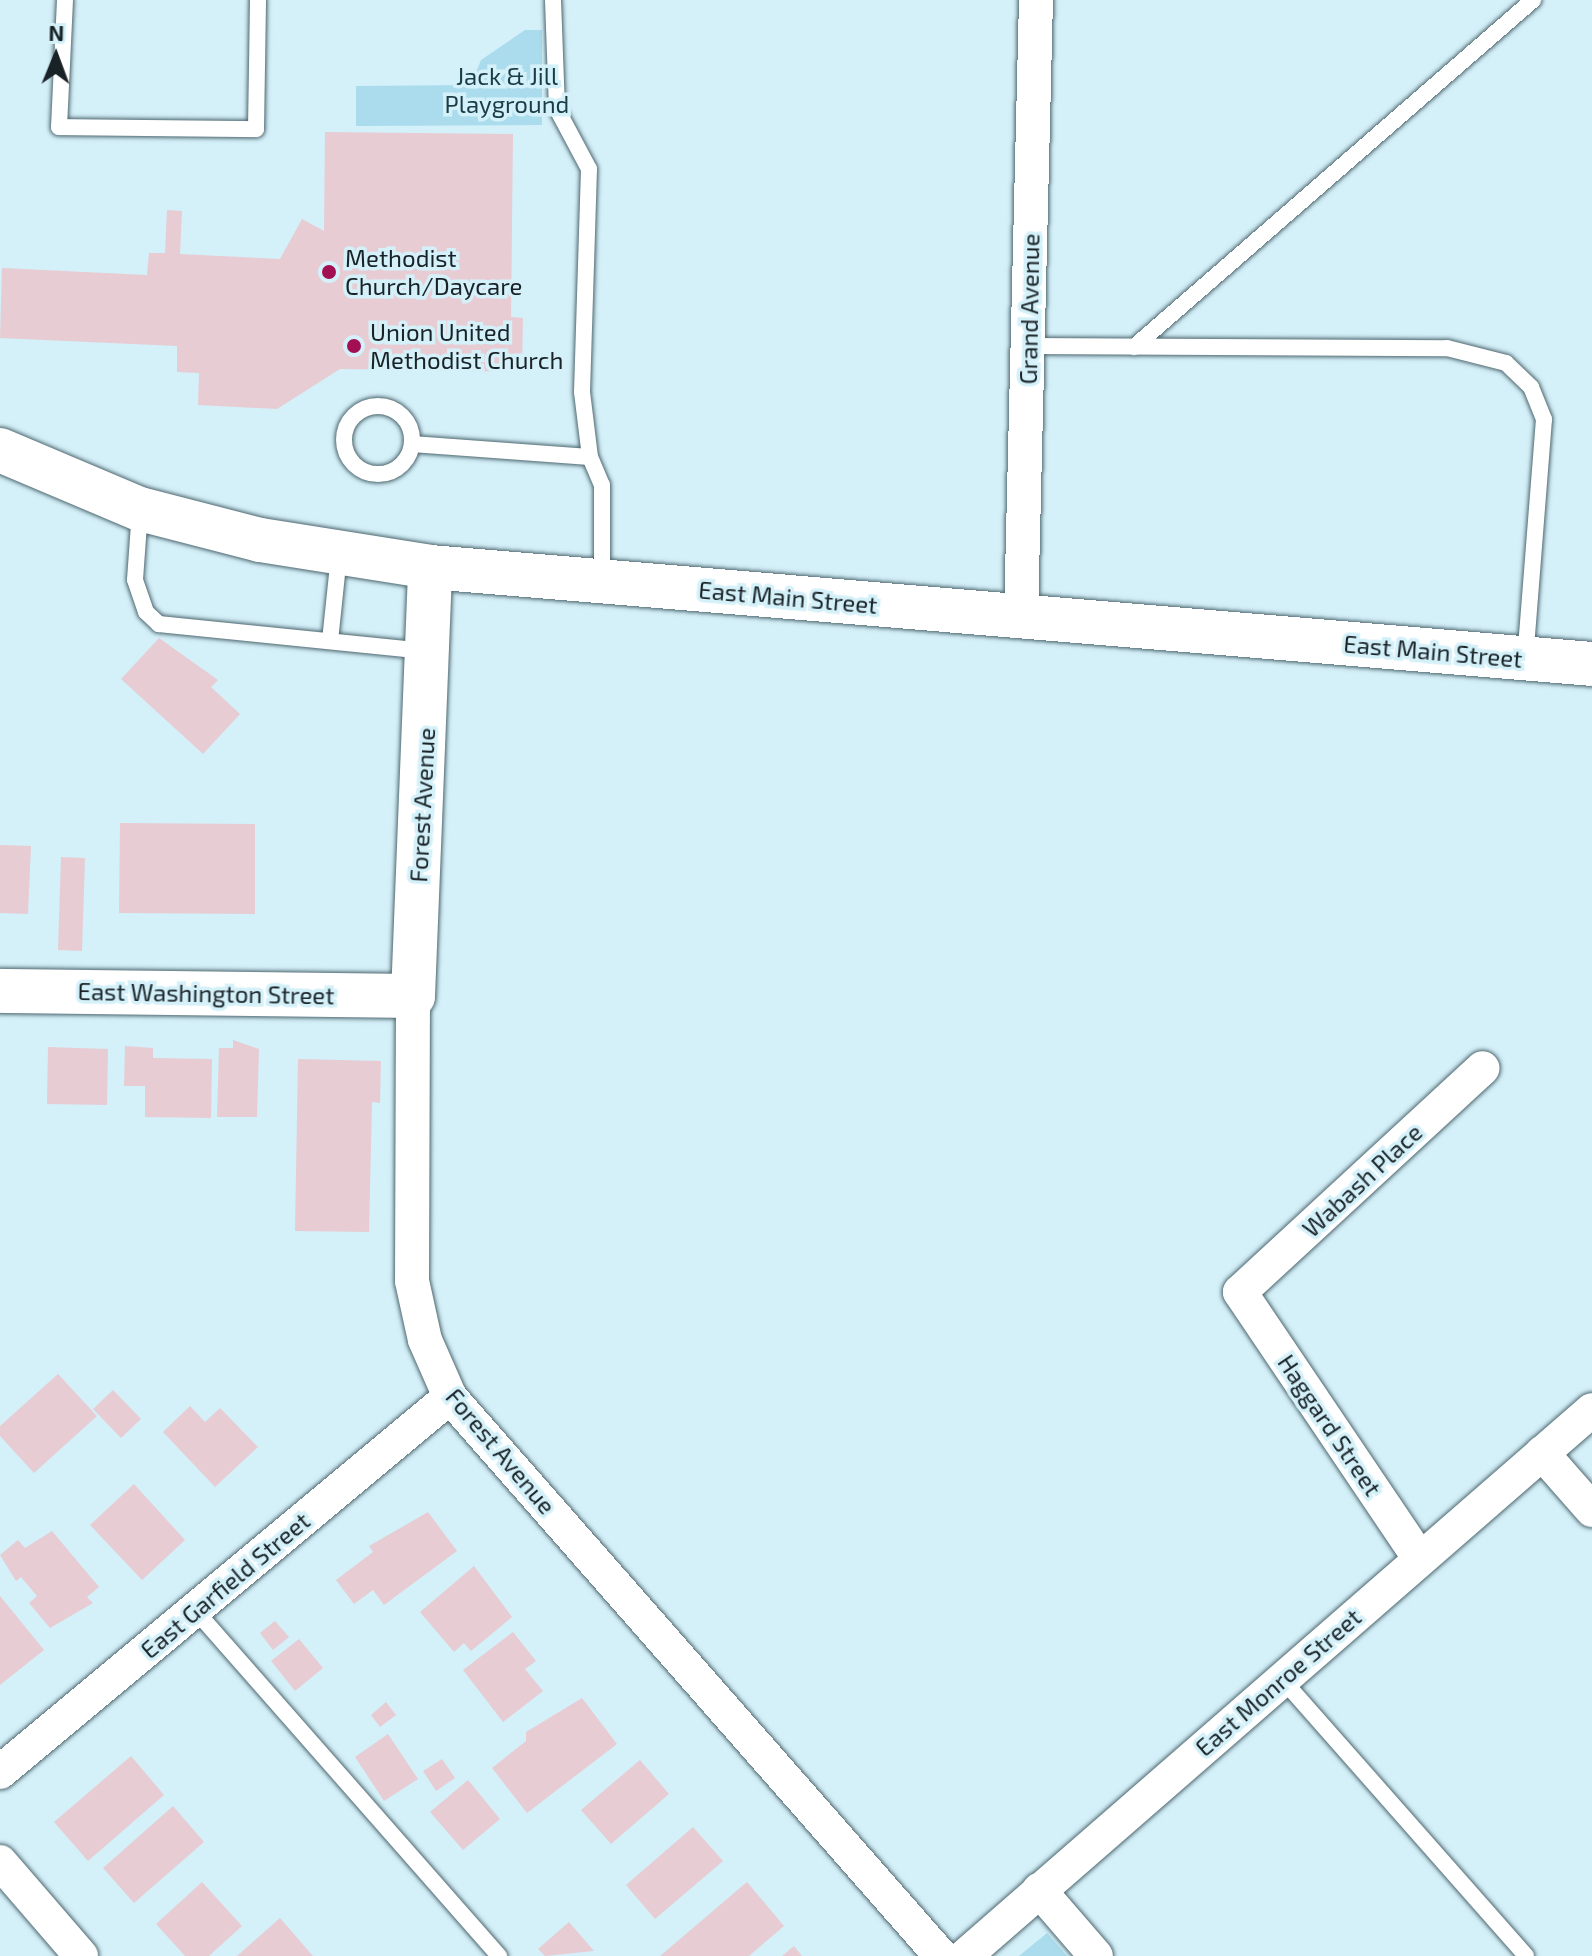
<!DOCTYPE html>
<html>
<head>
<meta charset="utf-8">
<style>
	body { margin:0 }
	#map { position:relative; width:1592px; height:1956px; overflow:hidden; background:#d4f0f9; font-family:"Exo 2",sans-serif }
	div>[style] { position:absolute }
	.green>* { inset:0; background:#aadced }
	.building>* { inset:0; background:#e7ccd3 }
	.roads { filter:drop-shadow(0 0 2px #4e676f) drop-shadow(0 0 2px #4e676f) }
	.lane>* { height:16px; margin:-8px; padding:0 8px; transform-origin:8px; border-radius:8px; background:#fff }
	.lane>.ring { margin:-8px; padding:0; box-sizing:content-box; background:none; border:16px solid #fff; border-radius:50% }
	.street>* { height:34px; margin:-17px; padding:0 17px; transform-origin:17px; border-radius:17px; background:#fff }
	.secondary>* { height:44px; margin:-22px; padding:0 22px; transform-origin:22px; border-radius:22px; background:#fff }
	.dots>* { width:22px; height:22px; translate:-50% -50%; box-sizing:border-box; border:4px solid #d4f0f9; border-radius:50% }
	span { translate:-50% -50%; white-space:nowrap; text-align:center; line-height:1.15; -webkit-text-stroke:7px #d4f0f9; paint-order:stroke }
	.park-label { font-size:24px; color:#193d47 }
	.poi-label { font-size:24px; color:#192327 }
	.left { translate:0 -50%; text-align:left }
	.street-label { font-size:24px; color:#192327 }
	.north { position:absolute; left:16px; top:16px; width:80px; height:80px; -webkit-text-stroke:6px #d4f0f9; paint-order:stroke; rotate:1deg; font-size:22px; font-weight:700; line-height:32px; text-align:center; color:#192327 }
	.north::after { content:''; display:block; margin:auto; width:28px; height:36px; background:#192327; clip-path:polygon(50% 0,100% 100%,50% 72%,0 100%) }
</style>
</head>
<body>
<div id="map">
	<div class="green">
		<i style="clip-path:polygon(525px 30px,542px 30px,542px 125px,356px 126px,356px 86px,471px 85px,481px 60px)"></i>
		<i style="clip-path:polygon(1047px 1933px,1067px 1956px,1019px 1956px)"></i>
	</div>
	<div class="building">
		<i style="clip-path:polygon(325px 132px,513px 134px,511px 317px,523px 318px,522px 372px,340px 369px,277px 409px,198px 405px,199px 373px,177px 372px,177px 346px,0 338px,2px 268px,147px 275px,149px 253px,165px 253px,167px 210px,182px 211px,180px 254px,280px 259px,302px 219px,324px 231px)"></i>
		<i style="clip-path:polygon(159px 638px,218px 680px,211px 687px,240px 714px,203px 754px,121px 679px)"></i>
		<i style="clip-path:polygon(120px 823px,255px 824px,255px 914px,119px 913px)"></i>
		<i style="clip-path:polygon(0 845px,31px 846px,28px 914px,0 913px)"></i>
		<i style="clip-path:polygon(61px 857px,85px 858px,82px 951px,58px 950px)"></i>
		<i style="clip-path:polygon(233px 1040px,259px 1049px,257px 1117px,217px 1117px,219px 1048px,233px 1048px)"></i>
		<i style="clip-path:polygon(125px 1046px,153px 1048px,153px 1058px,212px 1059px,211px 1118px,145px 1117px,145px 1086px,124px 1086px)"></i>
		<i style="clip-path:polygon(48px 1047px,108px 1049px,107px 1105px,47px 1104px)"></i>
		<i style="clip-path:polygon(298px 1059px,381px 1061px,380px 1103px,372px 1102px,369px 1232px,295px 1231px)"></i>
		<i style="clip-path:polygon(58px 1374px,97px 1416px,34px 1473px,0 1436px,0 1426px)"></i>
		<i style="clip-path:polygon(113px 1390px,141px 1419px,121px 1438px,93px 1409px)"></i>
		<i style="clip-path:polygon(190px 1406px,205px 1422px,220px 1408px,258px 1447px,215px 1487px,163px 1432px)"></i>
		<i style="clip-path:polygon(134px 1484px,185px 1540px,142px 1580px,90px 1525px)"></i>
		<i style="clip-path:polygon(428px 1512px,457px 1551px,384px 1605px,373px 1590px,354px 1604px,336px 1580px,373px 1552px,369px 1546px)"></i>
		<i style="clip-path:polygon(52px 1531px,99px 1587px,87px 1597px,93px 1603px,50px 1628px,29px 1603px,37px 1596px,21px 1577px,16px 1581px,0 1555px,18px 1540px,25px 1548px)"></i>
		<i style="clip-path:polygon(474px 1566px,512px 1617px,471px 1651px,464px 1643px,454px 1652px,420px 1612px)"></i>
		<i style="clip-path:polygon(0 1596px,44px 1650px,0 1685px)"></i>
		<i style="clip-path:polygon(275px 1621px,289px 1637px,273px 1650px,260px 1633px)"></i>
		<i style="clip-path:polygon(513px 1632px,536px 1661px,525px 1669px,543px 1691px,503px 1722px,463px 1670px)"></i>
		<i style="clip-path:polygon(299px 1639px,323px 1668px,295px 1691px,271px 1661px)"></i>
		<i style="clip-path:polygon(582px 1698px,617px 1744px,527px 1813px,492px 1768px,526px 1741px,526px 1732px)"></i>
		<i style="clip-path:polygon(386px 1702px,396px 1715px,380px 1727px,371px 1715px)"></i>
		<i style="clip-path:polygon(388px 1734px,418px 1779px,384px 1801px,355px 1757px)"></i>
		<i style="clip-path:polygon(131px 1756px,164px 1795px,88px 1861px,54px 1822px)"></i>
		<i style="clip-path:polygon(442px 1759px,455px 1778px,436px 1791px,423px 1771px)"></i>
		<i style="clip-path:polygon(640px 1760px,669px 1794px,611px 1844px,581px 1810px)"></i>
		<i style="clip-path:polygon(468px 1780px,500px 1819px,463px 1850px,430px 1812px)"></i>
		<i style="clip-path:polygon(173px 1806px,204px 1842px,134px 1903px,103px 1868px)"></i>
		<i style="clip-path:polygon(693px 1827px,723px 1861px,655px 1919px,626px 1885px)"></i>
		<i style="clip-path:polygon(202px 1882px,242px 1926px,209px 1956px,185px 1956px,156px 1924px)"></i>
		<i style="clip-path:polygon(747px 1882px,784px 1926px,749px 1956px,660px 1956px)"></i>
		<i style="clip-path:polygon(280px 1918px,313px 1956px,237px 1956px)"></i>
		<i style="clip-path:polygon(569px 1922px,594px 1951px,545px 1956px,538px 1949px)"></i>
		<i style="clip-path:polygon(794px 1946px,802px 1956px,782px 1956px)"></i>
	</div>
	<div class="roads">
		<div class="lane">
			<i style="left:65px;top:0;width:127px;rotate:92.7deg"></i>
			<i style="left:59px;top:127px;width:197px;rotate:0.6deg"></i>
			<i style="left:256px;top:129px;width:129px;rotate:-89.1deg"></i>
			<i style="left:553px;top:0;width:109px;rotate:87.9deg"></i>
			<i style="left:557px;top:109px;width:68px;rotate:61.9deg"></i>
			<i style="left:589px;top:169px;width:223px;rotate:91.8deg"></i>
			<i style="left:582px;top:392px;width:65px;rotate:83deg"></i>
			<i style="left:1028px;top:346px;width:419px;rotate:0.3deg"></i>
			<i style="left:1447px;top:348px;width:61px;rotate:14.3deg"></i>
			<i style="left:1506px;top:363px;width:35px;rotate:44deg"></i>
			<i style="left:1531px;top:387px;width:35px;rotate:68deg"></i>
			<i style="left:1544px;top:419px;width:240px;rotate:94.5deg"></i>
			<i style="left:1134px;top:347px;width:529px;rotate:-41.01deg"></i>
			<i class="ring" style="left:344px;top:406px;width:52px;height:52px"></i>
			<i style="left:412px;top:444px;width:178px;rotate:4.2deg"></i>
			<i style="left:590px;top:457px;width:30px;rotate:67deg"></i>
			<i style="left:602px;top:485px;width:95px;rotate:90deg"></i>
			<i style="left:140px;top:510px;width:70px;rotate:94.1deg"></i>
			<i style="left:135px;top:580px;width:34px;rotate:71deg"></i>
			<i style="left:146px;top:612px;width:18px;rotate:43deg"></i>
			<i style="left:159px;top:624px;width:267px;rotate:5.8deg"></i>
			<i style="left:330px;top:641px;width:86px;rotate:-84deg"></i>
			<i style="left:195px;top:1610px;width:461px;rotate:48.7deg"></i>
			<i style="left:1282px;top:1679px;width:369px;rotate:48.6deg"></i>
		</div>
		<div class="street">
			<i style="left:1021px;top:617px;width:617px;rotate:-88.61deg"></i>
			<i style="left:413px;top:996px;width:285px;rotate:90.2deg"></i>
			<i style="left:412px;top:1281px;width:60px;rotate:77.6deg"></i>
			<i style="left:425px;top:1340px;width:62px;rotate:66.3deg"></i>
			<i style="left:450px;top:1397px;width:744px;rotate:48.71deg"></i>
			<i style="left:1542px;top:1453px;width:76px;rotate:48.7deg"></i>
			<i style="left:1420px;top:1559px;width:322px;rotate:-124deg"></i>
			<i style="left:1240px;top:1292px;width:330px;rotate:-42.7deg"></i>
			<i style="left:0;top:1772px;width:586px;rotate:-39.81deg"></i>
			<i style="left:0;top:1862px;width:124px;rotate:49.2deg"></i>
			<i style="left:1039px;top:1890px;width:87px;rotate:49.2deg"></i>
			<i style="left:965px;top:1956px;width:831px;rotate:-41.05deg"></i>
		</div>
		<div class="secondary">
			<i style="left:0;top:450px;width:152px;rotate:22.9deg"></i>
			<i style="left:140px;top:509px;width:124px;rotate:14.5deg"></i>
			<i style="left:260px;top:540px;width:172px;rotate:9deg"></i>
			<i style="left:430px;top:567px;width:1166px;rotate:4.77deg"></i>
			<i style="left:0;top:991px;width:413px;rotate:0.7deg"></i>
			<i style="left:413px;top:996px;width:429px;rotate:-87.7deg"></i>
		</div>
	</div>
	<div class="dots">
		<i style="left:329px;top:272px;background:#a20f53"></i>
		<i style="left:354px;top:346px;background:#a20f53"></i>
	</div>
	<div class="park-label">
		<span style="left:507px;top:90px">Jack &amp; Jill<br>Playground</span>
	</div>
	<div class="poi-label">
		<span class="left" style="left:345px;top:272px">Methodist<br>Church/Daycare</span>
		<span class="left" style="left:370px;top:346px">Union United<br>Methodist Church</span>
	</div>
	<div class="street-label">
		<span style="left:1029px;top:309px;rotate:-89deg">Grand Avenue</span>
		<span style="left:788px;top:597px;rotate:5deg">East Main Street</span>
		<span style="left:1433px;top:651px;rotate:5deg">East Main Street</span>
		<span style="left:422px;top:805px;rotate:-87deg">Forest Avenue</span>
		<span style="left:206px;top:993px;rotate:1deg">East Washington Street</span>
		<span style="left:1362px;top:1180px;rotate:-43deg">Wabash Place</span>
		<span style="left:1330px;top:1425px;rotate:56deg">Haggard Street</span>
		<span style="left:501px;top:1451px;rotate:50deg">Forest Avenue</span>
		<span style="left:225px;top:1585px;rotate:-40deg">East Garfield Street</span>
		<span style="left:1278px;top:1682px;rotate:-41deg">East Monroe Street</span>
	</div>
	<div class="north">N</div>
</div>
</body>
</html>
